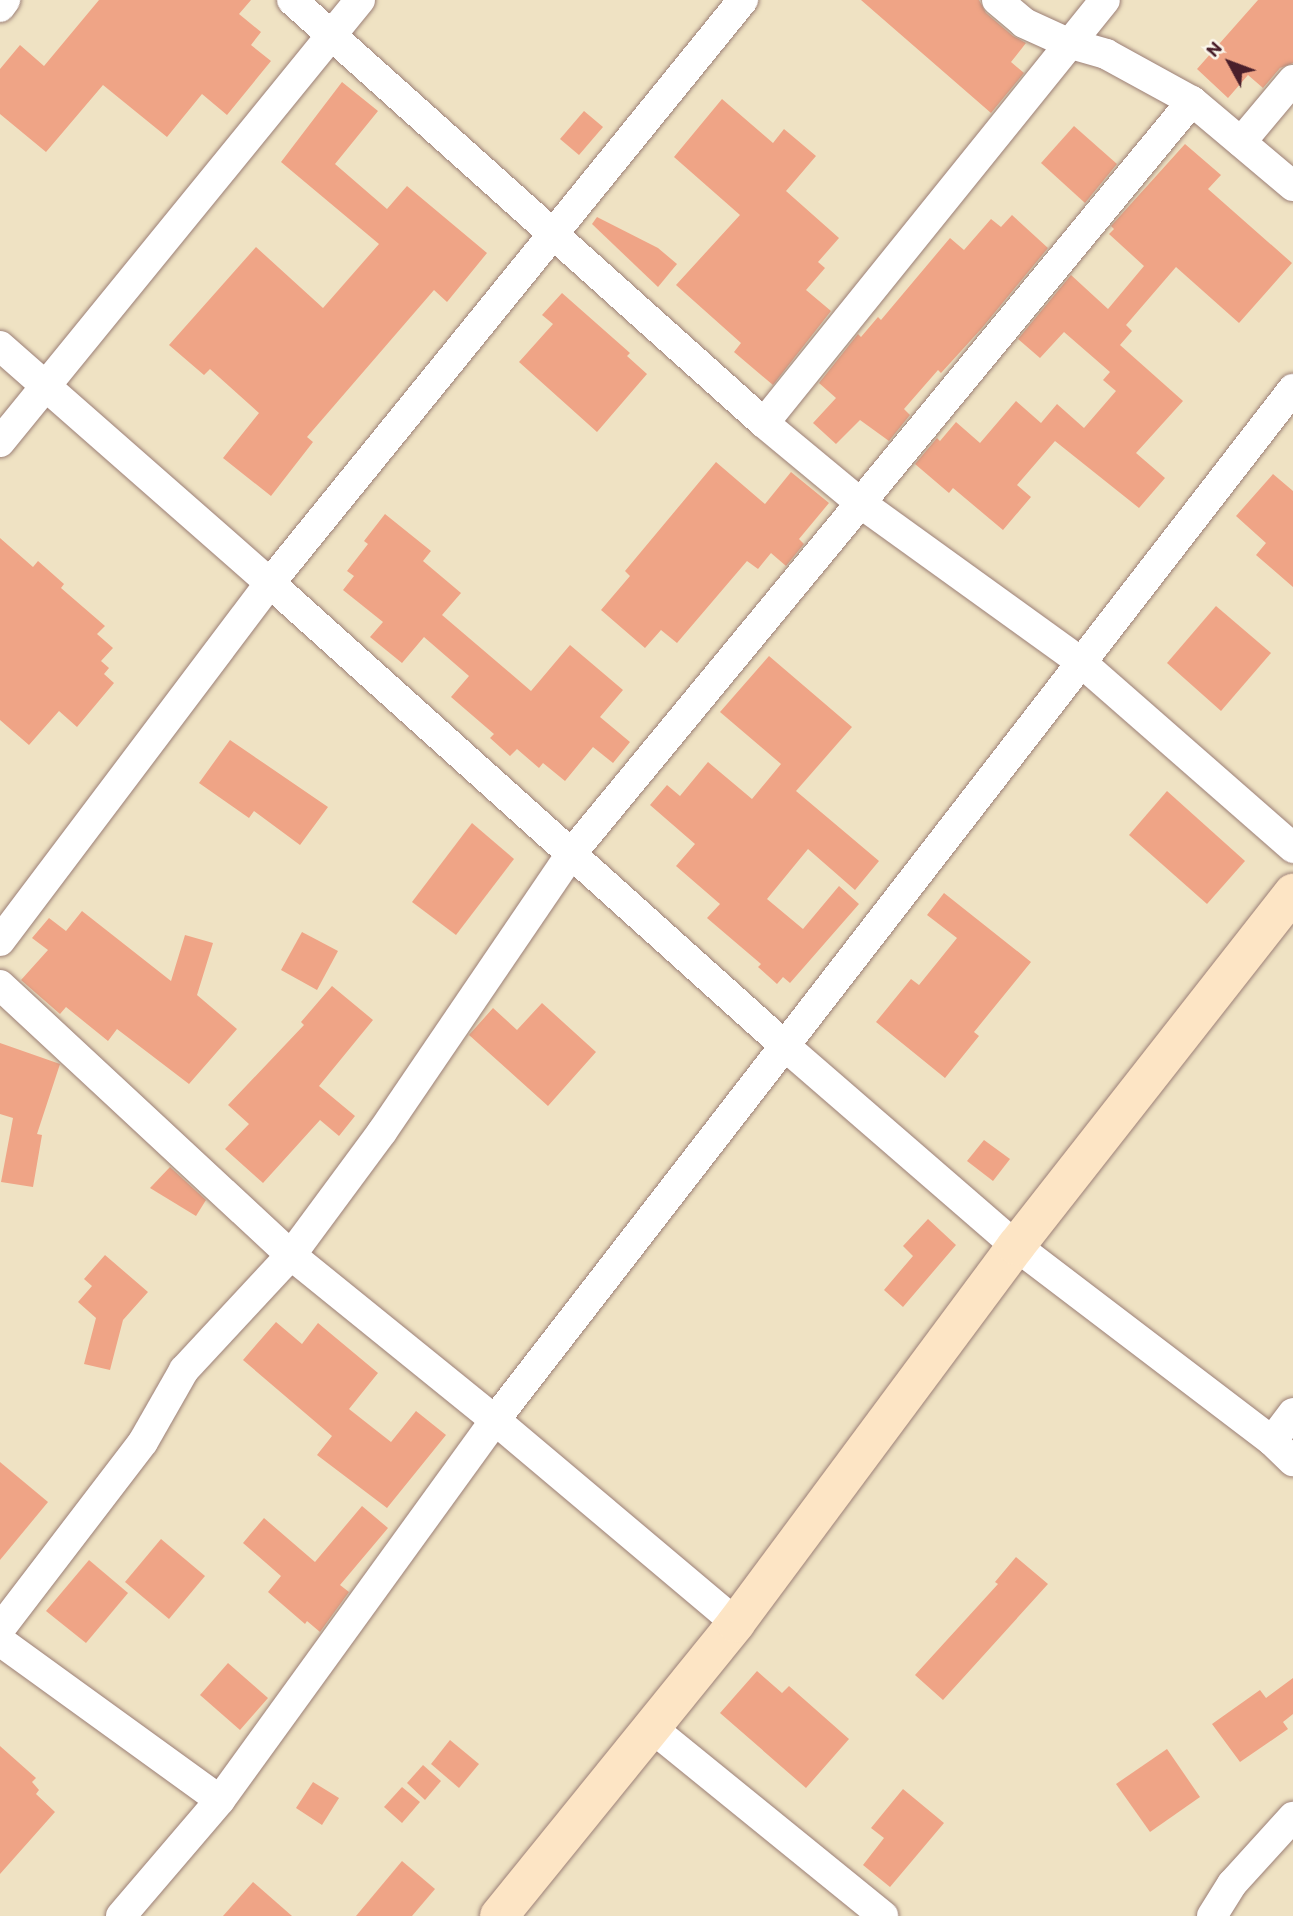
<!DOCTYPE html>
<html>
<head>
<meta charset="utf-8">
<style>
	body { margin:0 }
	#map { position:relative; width:1293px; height:1916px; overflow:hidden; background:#efe2c3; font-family:Itim,sans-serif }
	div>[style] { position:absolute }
	.building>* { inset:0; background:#efa486 }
	.roads { filter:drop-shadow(0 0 2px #9c8077) drop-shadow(0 0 2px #9c8077) }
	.minor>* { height:30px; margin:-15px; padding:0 15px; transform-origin:15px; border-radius:15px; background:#fff }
	.secondary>* { height:38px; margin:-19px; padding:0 19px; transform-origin:19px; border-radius:19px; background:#fde5c5 }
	span { translate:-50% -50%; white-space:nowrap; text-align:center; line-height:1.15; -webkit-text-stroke:7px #fbf7ec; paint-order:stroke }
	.north { position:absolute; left:1195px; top:28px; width:70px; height:70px; -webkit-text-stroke:5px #fbf7ec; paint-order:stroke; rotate:311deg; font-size:19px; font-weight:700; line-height:28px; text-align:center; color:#4a1f2b }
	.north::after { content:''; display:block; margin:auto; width:24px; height:32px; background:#4a1f2b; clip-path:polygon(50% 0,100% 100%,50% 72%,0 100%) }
</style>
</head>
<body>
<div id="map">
	<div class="building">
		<i style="clip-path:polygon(99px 0,251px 0,239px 14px,261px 32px,251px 45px,271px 61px,227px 115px,202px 94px,167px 137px,103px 85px,46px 152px,0 114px,0 69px,20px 45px,44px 66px)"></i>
		<i style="clip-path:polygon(861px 0,979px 0,986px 13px,1013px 36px,1026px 43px,1011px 62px,1024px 73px,991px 113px)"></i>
		<i style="clip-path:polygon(1258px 0,1293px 0,1293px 63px,1280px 68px,1263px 88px,1248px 75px,1228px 98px,1197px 69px)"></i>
		<i style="clip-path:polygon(342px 82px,378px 111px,335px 164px,387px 209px,407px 186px,487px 253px,447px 302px,434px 290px,307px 437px,313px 442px,271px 496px,223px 458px,259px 413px,210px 369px,204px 375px,169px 345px,256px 247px,323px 308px,379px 244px,281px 162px)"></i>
		<i style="clip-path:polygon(722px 99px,773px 143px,784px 129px,816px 156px,786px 191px,839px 238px,818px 262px,825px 268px,806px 290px,831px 311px,773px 385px,734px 352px,741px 343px,676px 285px,740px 215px,674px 157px)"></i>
		<i style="clip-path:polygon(584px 111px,603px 127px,579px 155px,560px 139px)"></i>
		<i style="clip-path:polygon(1074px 126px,1117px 164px,1085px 203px,1041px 163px)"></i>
		<i style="clip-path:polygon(1185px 144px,1221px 175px,1208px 189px,1292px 263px,1239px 323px,1176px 267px,1126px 325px,1132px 331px,1120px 345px,1183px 401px,1136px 453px,1165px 478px,1139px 508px,1055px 441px,1017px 485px,1031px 497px,1003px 530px,953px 488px,949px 493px,915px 464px,937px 438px,940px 441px,956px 422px,980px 443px,1016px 401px,1041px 423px,1057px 404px,1084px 428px,1116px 391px,1103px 380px,1110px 372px,1064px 332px,1040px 358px,1018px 339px,1071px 275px,1108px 309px,1144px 266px,1109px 234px,1114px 229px,1111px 226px)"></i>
		<i style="clip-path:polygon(1012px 215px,1048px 248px,982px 328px,941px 373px,938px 370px,904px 409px,910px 415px,889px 441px,860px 420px,836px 444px,813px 423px,836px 398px,819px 383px,858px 334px,861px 337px,878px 317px,881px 320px,950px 238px,964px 250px,991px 219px,1001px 227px)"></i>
		<i style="clip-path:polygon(597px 217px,658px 248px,677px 264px,658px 287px,592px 224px)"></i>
		<i style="clip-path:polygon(562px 293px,630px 353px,627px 356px,647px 374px,597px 432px,519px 362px,553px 324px,542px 315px)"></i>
		<i style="clip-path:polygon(716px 462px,765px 504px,791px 472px,829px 503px,799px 539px,804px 544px,786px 566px,771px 553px,758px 569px,747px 561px,677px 643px,661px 630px,645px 648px,601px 610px,630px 576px,625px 571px)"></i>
		<i style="clip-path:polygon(1273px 474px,1293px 491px,1293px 587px,1256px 555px,1266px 543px,1236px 516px)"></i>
		<i style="clip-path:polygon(385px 514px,431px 551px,423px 561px,461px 593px,442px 615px,531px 691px,570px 645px,623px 690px,600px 717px,630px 742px,613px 763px,593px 747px,565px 781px,543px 763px,539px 768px,517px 749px,510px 756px,490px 738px,494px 734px,451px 697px,469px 676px,424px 637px,402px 663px,370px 637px,383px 622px,343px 590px,354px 576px,347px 571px,368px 544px,364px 541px)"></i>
		<i style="clip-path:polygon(0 538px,33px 567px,38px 561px,64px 584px,61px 588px,105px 626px,97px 634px,113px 648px,101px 661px,109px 668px,104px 674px,114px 683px,77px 727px,59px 711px,29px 745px,0 720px)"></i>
		<i style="clip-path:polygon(1216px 606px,1271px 653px,1221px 711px,1167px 663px)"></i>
		<i style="clip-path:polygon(769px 656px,852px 727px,796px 791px,879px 861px,855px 890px,808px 849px,767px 899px,803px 929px,839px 886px,859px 904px,790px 983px,783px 977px,777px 984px,758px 967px,761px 964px,707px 918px,720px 904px,676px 866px,695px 844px,650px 805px,667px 785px,680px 796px,708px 762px,752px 799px,781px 764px,720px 712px)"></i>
		<i style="clip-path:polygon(230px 740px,328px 807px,300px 845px,254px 811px,249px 818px,199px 783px)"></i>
		<i style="clip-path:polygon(1167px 791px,1245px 861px,1207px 904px,1129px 835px)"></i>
		<i style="clip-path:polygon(472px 823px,514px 859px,456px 935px,412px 902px)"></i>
		<i style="clip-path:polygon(944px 893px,1031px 962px,974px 1032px,979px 1036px,945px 1078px,876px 1022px,911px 979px,919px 985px,957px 938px,927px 915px)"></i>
		<i style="clip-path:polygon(82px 911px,171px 981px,185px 935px,213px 943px,197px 995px,237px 1029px,189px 1084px,117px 1029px,108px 1041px,66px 1007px,60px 1014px,21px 980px,48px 950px,32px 938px,49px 918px,66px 931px)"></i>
		<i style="clip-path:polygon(302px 932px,338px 951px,317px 990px,281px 970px)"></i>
		<i style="clip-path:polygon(332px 986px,373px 1020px,319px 1086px,355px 1116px,339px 1136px,320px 1120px,263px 1183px,225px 1149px,249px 1124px,228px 1105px,304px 1025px,301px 1022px)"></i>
		<i style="clip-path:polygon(542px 1003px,596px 1052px,548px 1106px,469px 1035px,493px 1008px,517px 1030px)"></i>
		<i style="clip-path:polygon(0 1043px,60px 1064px,37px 1134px,42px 1135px,33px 1187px,1px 1182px,13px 1118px,0 1114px)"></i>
		<i style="clip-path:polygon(984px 1140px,1010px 1159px,993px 1181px,967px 1161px)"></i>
		<i style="clip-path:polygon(170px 1167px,206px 1200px,196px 1216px,150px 1188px)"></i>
		<i style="clip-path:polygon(928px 1219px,956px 1245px,903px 1307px,884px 1290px,913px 1256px,903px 1246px)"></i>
		<i style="clip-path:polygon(105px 1255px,148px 1292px,123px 1320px,110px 1370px,84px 1364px,96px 1318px,78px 1302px,92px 1286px,84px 1279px)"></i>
		<i style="clip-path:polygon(276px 1322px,302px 1344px,318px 1323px,378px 1373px,349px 1409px,391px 1442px,416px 1411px,446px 1435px,387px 1508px,317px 1455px,332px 1436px,243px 1360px)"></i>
		<i style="clip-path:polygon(0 1462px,48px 1502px,0 1560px)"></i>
		<i style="clip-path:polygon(362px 1506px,388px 1528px,340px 1585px,349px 1592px,320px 1632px,307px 1621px,305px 1624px,268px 1592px,281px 1576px,243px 1543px,264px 1518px,315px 1562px)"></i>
		<i style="clip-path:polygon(161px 1539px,205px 1576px,169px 1619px,125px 1582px)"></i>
		<i style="clip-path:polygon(1016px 1557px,1048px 1584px,943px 1700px,915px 1675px,998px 1584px,995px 1582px)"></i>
		<i style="clip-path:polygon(89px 1560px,128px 1593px,86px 1643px,46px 1611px)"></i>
		<i style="clip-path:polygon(228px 1663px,268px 1698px,240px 1730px,200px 1695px)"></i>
		<i style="clip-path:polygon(757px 1671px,782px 1693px,789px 1686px,849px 1739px,806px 1788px,720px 1713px)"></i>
		<i style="clip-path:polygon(1293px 1678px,1293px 1714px,1283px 1722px,1288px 1729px,1240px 1762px,1212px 1724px,1260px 1690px,1266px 1698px)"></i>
		<i style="clip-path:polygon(450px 1740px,479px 1764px,459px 1788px,431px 1764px)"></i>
		<i style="clip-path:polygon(0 1746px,36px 1778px,32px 1782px,39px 1790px,36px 1794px,55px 1812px,0 1874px)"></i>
		<i style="clip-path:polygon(1167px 1749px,1200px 1797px,1150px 1832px,1116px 1784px)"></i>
		<i style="clip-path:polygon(423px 1765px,441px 1781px,425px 1800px,407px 1783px)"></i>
		<i style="clip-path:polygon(313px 1782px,339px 1798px,322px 1825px,296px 1808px)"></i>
		<i style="clip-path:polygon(402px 1787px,420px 1802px,402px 1823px,384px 1807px)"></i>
		<i style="clip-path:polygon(903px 1789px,944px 1823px,890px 1887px,863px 1865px,884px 1838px,871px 1828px)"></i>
		<i style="clip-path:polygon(402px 1861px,435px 1889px,412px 1916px,356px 1916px)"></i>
		<i style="clip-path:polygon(253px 1882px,292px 1916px,223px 1916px)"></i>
	</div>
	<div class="roads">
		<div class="minor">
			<i style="left:292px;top:0;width:634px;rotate:41.87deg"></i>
			<i style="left:764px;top:423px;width:124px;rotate:39.7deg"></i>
			<i style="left:859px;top:502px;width:275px;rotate:35.8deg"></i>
			<i style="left:1082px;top:663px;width:281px;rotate:41.2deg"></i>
			<i style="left:997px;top:0;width:35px;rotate:40deg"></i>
			<i style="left:1024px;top:23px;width:48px;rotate:24.4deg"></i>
			<i style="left:1068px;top:43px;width:40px;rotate:16deg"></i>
			<i style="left:1106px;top:54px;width:98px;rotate:28.7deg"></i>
			<i style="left:1192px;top:101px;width:132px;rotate:40.1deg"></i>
			<i style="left:0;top:7px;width:9px;rotate:-54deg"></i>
			<i style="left:1241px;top:142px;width:81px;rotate:-50deg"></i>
			<i style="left:0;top:346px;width:359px;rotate:41.3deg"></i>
			<i style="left:270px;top:583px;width:694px;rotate:41.96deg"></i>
			<i style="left:786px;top:1047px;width:304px;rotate:40.9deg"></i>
			<i style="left:1016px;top:1246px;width:322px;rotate:37.3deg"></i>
			<i style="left:1272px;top:1441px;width:29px;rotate:44deg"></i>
			<i style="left:764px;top:423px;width:543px;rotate:-51.13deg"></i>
			<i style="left:0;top:442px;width:570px;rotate:-50.84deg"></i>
			<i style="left:0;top:941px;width:448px;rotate:-53deg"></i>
			<i style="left:270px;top:583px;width:751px;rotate:-50.95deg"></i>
			<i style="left:0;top:985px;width:397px;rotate:42.9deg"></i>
			<i style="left:291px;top:1255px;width:262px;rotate:39deg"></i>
			<i style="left:495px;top:1420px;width:315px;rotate:40.1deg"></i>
			<i style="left:1272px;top:1441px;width:35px;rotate:-53deg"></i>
			<i style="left:0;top:1629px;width:235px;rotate:-52.6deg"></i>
			<i style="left:143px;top:1442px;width:83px;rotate:-60.3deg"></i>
			<i style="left:184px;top:1370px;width:157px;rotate:-47.1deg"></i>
			<i style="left:291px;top:1255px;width:153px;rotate:-53.5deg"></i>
			<i style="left:382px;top:1132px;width:336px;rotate:-55.8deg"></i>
			<i style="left:571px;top:854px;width:976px;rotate:-50.49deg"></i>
			<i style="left:0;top:1641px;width:271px;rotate:35.9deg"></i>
			<i style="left:652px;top:1728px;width:298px;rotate:39.1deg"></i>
			<i style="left:121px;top:1916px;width:153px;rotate:-49.5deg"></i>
			<i style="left:220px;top:1800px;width:469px;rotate:-54.1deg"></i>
			<i style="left:495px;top:1420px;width:1304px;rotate:-52.26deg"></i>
			<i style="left:1212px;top:1916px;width:38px;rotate:-58deg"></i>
			<i style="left:1232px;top:1884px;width:91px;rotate:-47.7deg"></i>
		</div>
		<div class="secondary">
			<i style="left:499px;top:1916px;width:377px;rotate:-51deg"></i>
			<i style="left:736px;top:1623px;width:470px;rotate:-53.4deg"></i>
			<i style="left:1016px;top:1246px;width:449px;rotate:-51.9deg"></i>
		</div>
	</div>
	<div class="north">N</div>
</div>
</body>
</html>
